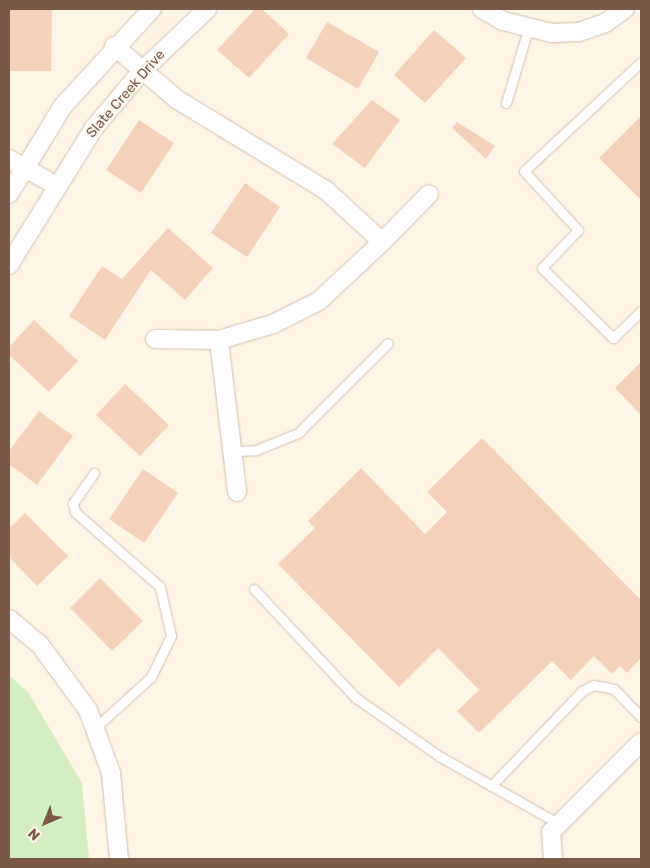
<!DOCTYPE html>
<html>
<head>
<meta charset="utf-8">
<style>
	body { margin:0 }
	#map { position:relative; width:650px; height:868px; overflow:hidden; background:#fff5e6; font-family:Rubik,sans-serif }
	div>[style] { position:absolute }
	.green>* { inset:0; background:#d4eec2 }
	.building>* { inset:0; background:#f7d2ba }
	.roads { filter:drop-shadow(0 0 1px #d5bead) drop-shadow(0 0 1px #d5bead) }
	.service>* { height:9px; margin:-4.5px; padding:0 4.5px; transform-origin:4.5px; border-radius:4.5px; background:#fff }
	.minor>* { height:18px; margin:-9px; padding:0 9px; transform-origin:9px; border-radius:9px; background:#fff }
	span { translate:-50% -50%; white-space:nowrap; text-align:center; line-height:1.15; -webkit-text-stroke:4px #fff8ef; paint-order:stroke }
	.street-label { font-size:14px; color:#7c5947 }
	.frame { position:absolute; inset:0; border:10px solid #7c5947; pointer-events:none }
	.north { position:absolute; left:20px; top:798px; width:50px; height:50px; -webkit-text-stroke:4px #fff8ef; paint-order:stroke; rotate:224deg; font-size:14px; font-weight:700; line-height:20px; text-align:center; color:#7c5947 }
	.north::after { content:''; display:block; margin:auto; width:18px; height:22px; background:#7c5947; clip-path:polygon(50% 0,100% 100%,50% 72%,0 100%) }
</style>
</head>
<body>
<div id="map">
	<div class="green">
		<i style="clip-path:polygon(9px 675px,28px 692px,82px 783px,89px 859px,9px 859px)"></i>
	</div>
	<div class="building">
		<i style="clip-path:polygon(9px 9px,52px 9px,51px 71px,9px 71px)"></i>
		<i style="clip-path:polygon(255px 9px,262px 9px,289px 34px,249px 78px,217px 50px)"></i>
		<i style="clip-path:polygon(327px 22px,379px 52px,358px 89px,306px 58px)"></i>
		<i style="clip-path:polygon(434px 30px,466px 58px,425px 103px,394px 75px)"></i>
		<i style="clip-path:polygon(372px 100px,400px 120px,365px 168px,332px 144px)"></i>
		<i style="clip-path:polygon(641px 116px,641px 200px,599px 158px)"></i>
		<i style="clip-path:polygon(139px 120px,174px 143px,141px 193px,106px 170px)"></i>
		<i style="clip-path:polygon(457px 122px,495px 146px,486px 159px,452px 128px)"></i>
		<i style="clip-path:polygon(245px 183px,280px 207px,247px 257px,211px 233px)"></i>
		<i style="clip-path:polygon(168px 228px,213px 268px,185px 300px,151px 270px,105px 340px,69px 316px,102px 266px,122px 279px)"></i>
		<i style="clip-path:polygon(34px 320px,78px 361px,49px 392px,9px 355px,9px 347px)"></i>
		<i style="clip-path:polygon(641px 362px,641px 415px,615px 388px)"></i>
		<i style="clip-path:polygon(125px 384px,169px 425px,140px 456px,96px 415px)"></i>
		<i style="clip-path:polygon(39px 411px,73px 436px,37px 485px,9px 464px,9px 451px)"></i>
		<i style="clip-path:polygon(482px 438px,641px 600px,641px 658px,627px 673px,620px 666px,612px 674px,594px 656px,571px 680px,552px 661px,479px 733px,457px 711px,479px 690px,438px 648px,399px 687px,278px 564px,315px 528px,308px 521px,361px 468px,425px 534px,447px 512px,427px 492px)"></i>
		<i style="clip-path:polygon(143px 469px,178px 493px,144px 543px,109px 519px)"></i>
		<i style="clip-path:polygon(25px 513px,68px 556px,37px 586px,9px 557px,9px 529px)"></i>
		<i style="clip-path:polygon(100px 578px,143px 621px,112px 651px,70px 608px)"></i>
	</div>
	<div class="roads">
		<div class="service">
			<i style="left:641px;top:62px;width:160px;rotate:137deg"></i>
			<i style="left:524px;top:171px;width:80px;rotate:47.5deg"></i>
			<i style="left:578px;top:230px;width:52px;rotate:133.5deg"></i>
			<i style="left:542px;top:268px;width:100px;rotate:44.6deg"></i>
			<i style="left:613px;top:338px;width:39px;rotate:-44deg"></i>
			<i style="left:506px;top:103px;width:77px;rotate:-73.4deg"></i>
			<i style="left:232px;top:451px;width:24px;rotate:-2deg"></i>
			<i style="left:256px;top:450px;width:45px;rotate:-22deg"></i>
			<i style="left:298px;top:433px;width:127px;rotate:-45deg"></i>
			<i style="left:94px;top:473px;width:37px;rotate:125deg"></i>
			<i style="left:73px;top:503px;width:9px;rotate:77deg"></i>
			<i style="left:75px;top:512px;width:113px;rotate:41.4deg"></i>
			<i style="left:160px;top:587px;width:50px;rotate:77.3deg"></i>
			<i style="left:171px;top:636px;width:46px;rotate:116deg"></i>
			<i style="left:151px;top:677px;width:76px;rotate:137.7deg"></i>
			<i style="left:254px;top:589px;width:149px;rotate:46.9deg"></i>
			<i style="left:356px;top:698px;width:101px;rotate:34.9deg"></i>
			<i style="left:439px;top:756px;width:138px;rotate:29.5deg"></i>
			<i style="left:491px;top:786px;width:132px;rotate:-46.2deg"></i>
			<i style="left:582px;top:691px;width:13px;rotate:-27deg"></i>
			<i style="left:594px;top:685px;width:20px;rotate:11deg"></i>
			<i style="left:614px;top:689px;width:39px;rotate:46deg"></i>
		</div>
		<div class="minor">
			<i style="left:482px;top:9px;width:24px;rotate:30deg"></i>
			<i style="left:503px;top:21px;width:49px;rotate:14deg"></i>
			<i style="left:551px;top:33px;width:28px;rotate:-2deg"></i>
			<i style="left:579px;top:32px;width:28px;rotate:-19deg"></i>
			<i style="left:605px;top:23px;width:24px;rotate:-35deg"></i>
			<i style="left:114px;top:46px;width:84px;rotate:40.2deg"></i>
			<i style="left:178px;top:100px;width:175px;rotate:31.4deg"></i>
			<i style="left:327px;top:191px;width:75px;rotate:42.8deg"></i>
			<i style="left:382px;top:242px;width:86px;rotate:136.9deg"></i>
			<i style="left:319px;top:301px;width:51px;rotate:153.4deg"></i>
			<i style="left:273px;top:324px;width:56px;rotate:163.5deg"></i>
			<i style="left:219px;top:340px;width:153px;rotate:83.2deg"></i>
			<i style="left:9px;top:159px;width:55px;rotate:29.4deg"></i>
			<i style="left:9px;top:194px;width:103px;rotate:-58.5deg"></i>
			<i style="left:63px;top:106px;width:132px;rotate:-47.5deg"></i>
			<i style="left:382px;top:242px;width:67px;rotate:-45.6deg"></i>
			<i style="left:9px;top:265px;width:161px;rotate:-58.2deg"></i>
			<i style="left:94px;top:128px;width:75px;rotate:-49.9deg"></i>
			<i style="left:142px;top:71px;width:90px;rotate:-43.6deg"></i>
			<i style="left:155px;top:339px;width:64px;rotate:0.9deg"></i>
			<i style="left:9px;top:619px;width:40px;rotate:40deg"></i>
			<i style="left:40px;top:645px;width:81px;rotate:53.6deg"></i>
			<i style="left:88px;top:710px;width:67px;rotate:69.9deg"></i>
			<i style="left:111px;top:773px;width:86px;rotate:84.7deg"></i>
			<i style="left:553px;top:859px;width:27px;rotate:-94deg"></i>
			<i style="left:551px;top:832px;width:127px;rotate:-45deg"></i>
		</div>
	</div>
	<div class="street-label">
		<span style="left:126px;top:94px;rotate:-49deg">Slate Creek Drive</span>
	</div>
	<div class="frame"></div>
	<div class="north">N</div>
</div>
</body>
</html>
